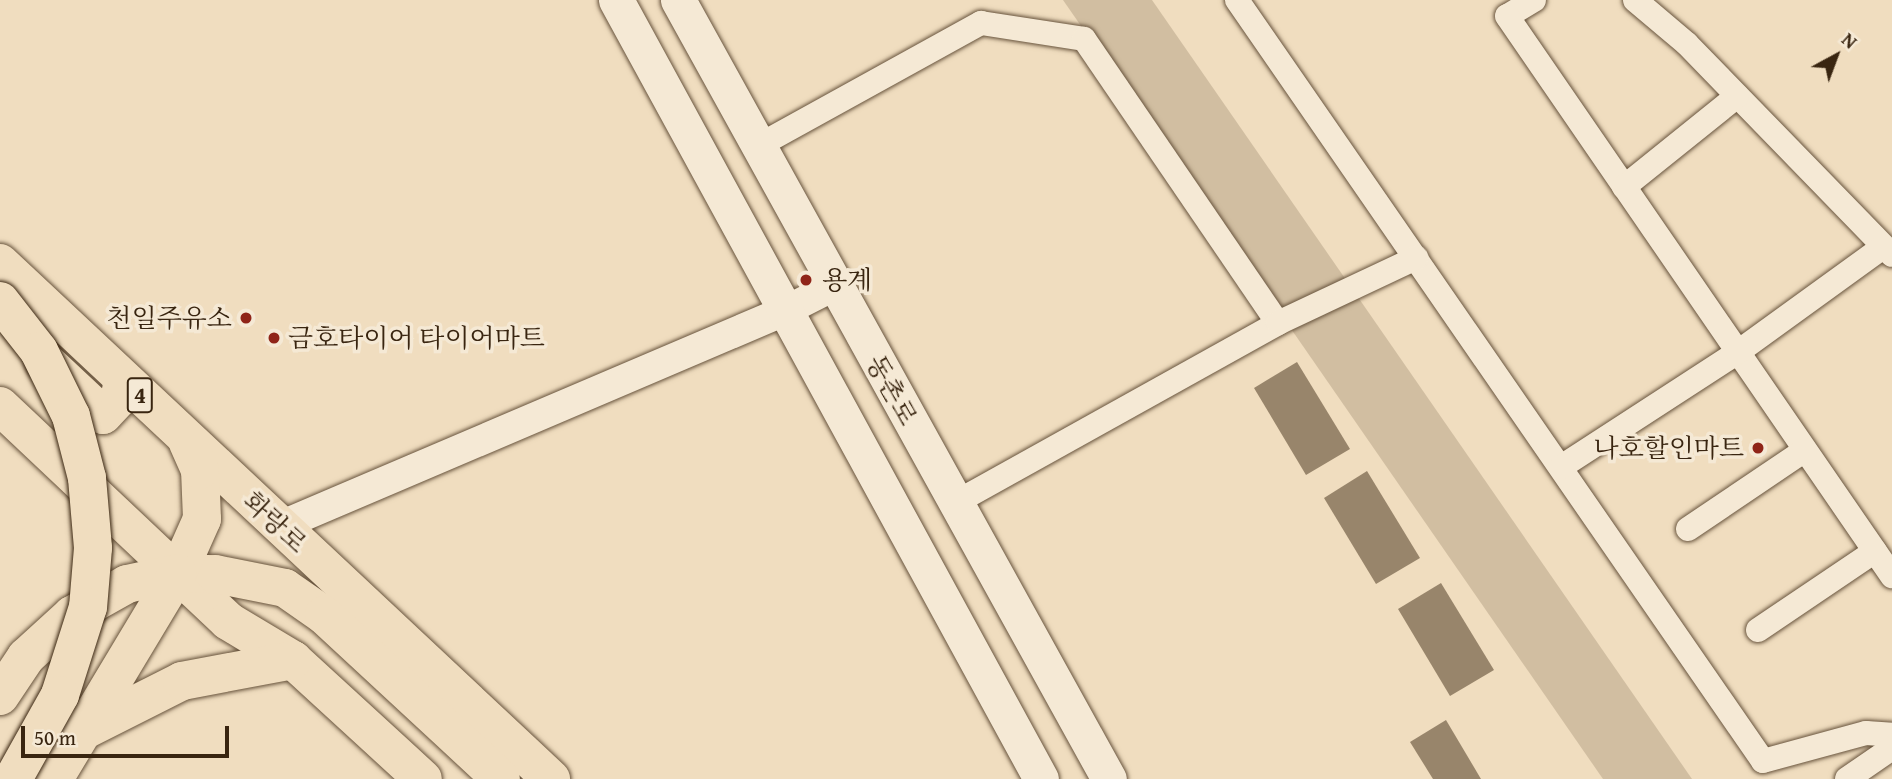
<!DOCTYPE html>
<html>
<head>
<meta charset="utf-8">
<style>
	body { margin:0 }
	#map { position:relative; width:1892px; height:779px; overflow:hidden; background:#f0ddbf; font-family:"Gentium Book Plus","Noto Serif KR",serif }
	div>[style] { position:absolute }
	.green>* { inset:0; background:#d1bea1 }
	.building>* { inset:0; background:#98856b }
	.roads { filter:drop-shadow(0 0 2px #67533c) drop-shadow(0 0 2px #67533c) }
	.minor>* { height:24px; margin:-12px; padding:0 12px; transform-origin:12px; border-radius:12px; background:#f5e9d5 }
	.tertiary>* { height:30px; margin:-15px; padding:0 15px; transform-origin:15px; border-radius:15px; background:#f5e9d5 }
	.secondary>* { height:35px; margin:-17.5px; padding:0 17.5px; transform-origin:17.5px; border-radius:17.5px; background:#f5e9d5 }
	.primary>* { height:38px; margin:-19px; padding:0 19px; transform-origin:19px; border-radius:19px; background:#f0ddbf }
	.motorway>* { height:38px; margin:-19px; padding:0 19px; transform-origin:19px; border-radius:19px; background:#f0ddbf }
	.bridges { filter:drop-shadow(0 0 2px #392510) drop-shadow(0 0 2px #392510) }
	.motorway-bridge>* { height:38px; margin:-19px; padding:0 19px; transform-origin:19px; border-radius:19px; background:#f0ddbf }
	.dots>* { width:19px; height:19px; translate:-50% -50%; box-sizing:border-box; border:4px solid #f5e9d5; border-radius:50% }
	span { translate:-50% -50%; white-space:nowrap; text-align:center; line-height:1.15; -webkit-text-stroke:7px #f5e9d5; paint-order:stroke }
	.shield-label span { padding:2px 5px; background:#f5e9d5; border:2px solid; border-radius:5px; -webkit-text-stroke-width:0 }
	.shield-label { font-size:24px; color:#392510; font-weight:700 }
	.poi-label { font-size:26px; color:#392510 }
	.left { translate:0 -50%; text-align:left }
	.right { translate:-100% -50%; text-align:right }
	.street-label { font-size:26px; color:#392510 }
	.north { position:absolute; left:1801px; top:21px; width:70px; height:70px; -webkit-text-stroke:5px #f5e9d5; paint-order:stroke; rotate:41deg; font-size:19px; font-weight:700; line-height:28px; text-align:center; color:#392510 }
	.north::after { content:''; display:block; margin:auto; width:24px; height:32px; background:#392510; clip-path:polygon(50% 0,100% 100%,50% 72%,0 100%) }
	.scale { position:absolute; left:21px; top:726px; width:208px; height:32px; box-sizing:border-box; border:4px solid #392510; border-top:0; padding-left:9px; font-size:21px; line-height:24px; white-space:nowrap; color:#392510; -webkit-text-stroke:5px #f5e9d5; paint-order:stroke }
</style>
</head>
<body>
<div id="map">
	<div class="green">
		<i style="clip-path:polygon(1063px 0,1152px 0,1692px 779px,1603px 779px)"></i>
	</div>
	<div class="building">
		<i style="clip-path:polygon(1297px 362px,1350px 449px,1306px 475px,1254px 388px)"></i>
		<i style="clip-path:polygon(1367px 471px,1420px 558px,1376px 584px,1324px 498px)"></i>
		<i style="clip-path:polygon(1441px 583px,1494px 670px,1450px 696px,1398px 609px)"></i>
		<i style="clip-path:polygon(1446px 720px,1481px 779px,1433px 779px,1410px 742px)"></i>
	</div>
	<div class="roads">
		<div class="minor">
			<i style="left:1237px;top:0;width:925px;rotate:55.35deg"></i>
			<i style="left:1763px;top:761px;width:107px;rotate:-15.2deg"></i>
			<i style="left:1866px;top:733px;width:26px;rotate:4deg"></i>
			<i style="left:1534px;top:0;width:31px;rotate:149deg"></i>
			<i style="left:1507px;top:16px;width:680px;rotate:55.49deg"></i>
			<i style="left:1635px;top:0;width:68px;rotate:40.2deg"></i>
			<i style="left:1687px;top:44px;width:294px;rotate:45.8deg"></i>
			<i style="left:758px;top:146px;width:255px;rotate:-28.9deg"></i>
			<i style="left:981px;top:23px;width:104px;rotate:8.8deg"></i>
			<i style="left:1084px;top:39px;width:344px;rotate:55.7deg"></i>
			<i style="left:1624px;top:187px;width:145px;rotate:-38.8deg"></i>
			<i style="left:1561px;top:467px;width:211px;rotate:-33deg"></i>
			<i style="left:1738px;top:352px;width:179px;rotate:-35.9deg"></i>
			<i style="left:955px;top:503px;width:370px;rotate:-29.1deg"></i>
			<i style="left:1278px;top:323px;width:153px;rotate:-25.2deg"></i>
			<i style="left:1688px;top:529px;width:141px;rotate:-34deg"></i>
			<i style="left:1758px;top:630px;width:141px;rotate:-34deg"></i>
			<i style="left:1847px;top:779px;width:55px;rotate:-34.6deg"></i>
		</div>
		<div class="tertiary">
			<i style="left:280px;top:526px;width:551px;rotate:-23.08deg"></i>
			<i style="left:787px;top:310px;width:53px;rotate:-27.1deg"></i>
		</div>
		<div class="secondary">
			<i style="left:616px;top:0;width:887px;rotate:61.38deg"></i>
			<i style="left:678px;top:0;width:890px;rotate:61.05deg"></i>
		</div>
		<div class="primary">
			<i style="left:0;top:263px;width:755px;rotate:43.12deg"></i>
			<i style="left:45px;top:361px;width:79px;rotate:43deg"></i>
			<i style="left:103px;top:415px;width:25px;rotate:-47deg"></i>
			<i style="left:120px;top:397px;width:18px;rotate:-81deg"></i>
			<i style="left:0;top:406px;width:313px;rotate:43.3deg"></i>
			<i style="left:228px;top:621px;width:76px;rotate:31deg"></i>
			<i style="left:293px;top:660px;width:176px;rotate:42.5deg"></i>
			<i style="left:178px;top:573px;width:37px;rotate:2deg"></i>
			<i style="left:215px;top:574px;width:71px;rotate:11.3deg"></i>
			<i style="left:285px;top:588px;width:47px;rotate:34.7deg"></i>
			<i style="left:324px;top:615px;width:241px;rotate:42.8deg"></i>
			<i style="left:178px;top:573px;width:59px;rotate:-66deg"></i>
			<i style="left:202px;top:519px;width:49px;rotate:-92.3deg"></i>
			<i style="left:200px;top:470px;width:30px;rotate:-114deg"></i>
		</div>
		<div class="motorway">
			<i style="left:0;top:696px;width:47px;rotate:-56.3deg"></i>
			<i style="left:26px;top:657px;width:62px;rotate:-42.4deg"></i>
			<i style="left:72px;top:615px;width:63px;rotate:-29.4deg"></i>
			<i style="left:127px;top:584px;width:52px;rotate:-12.2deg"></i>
			<i style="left:83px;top:731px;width:111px;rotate:-26.8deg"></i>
			<i style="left:182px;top:681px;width:113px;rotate:-10.7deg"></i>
			<i style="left:54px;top:779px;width:240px;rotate:-59deg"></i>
		</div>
	</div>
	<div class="bridges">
		<div class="motorway-bridge">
			<i style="left:0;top:301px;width:63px;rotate:52deg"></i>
			<i style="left:39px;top:351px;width:72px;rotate:63.8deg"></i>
			<i style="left:71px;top:416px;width:64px;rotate:75.5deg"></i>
			<i style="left:87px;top:478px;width:70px;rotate:85.1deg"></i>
			<i style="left:93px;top:548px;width:59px;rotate:94.8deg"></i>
			<i style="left:88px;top:607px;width:92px;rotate:107.7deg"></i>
			<i style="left:60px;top:695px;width:96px;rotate:119.2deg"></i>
		</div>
	</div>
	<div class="dots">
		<i style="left:806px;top:280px;background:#8f2418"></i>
		<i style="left:246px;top:318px;background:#8f2418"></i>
		<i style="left:274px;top:338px;background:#8f2418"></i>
		<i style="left:1758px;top:448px;background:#8f2418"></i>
	</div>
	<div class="shield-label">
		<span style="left:140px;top:395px">4</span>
	</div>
	<div class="poi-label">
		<span class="left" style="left:822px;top:280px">용계</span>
		<span class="right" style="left:232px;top:318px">천일주유소</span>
		<span class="left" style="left:288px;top:338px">금호타이어 타이어마트</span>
		<span class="right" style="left:1744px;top:448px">나호할인마트</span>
	</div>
	<div class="street-label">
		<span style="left:892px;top:390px;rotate:61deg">동촌로</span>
		<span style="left:275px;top:522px;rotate:43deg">화랑로</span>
	</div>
	<div class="north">N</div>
	<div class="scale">50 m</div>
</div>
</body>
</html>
